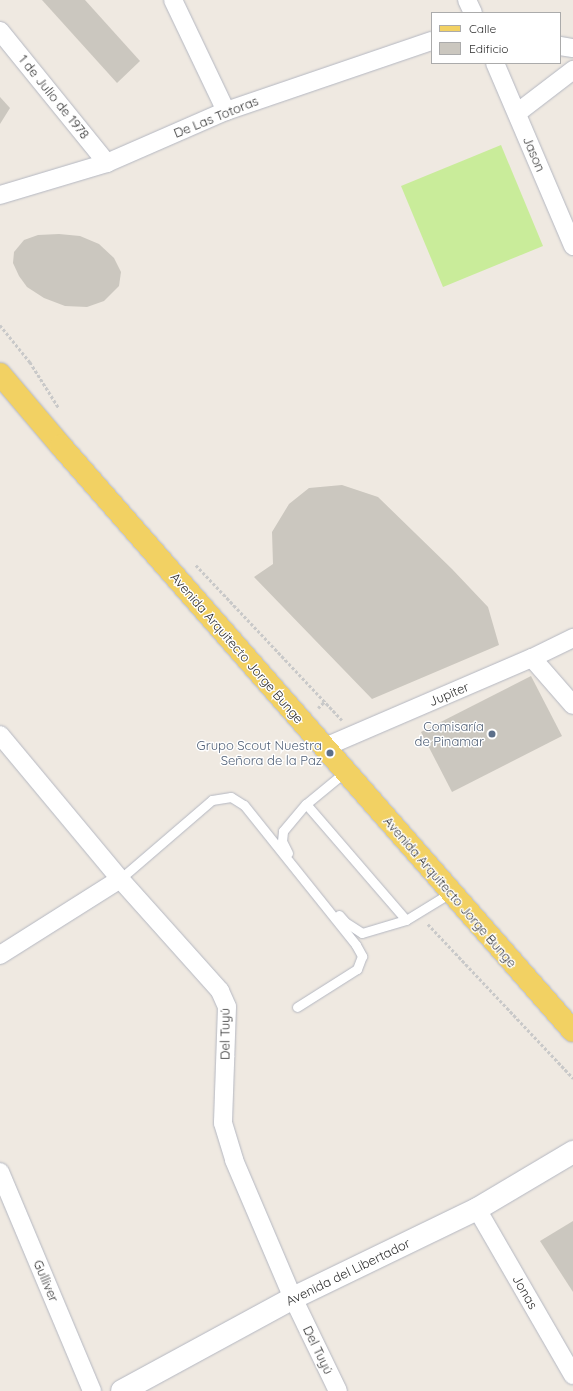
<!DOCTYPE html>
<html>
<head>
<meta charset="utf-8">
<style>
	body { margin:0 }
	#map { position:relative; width:573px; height:1391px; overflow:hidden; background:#efe9e1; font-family:Quicksand,sans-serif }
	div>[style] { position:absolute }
	.pitch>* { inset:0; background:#c9ec9a }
	.building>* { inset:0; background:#cbc7bf }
	.path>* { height:2.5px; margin-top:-1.25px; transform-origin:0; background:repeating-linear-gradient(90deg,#c9c9c9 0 3px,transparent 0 5px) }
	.roads { filter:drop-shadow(0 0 1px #b4b7c1) drop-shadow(0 0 1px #b4b7c1) }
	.service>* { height:9px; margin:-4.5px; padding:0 4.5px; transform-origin:4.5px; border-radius:4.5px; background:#fff }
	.minor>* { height:18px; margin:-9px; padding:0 9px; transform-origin:9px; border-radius:9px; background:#fff }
	.secondary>* { height:22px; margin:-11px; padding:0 11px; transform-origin:11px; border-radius:11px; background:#fff }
	.primary>* { height:22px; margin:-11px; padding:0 11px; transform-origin:11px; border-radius:11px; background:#f2d163 }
	.dots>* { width:11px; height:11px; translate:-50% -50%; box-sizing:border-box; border:2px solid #fff; border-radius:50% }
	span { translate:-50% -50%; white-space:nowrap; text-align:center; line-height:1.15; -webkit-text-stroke:3px #fff; paint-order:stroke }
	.street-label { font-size:13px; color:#2e2e2e }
	.service-label { font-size:13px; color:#4e5e75 }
	.right { translate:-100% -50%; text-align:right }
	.legend { position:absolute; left:431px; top:12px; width:130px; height:52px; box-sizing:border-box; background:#fff; border:1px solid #ababab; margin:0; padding:5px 7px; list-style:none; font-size:12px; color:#2e2e2e }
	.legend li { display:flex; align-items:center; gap:8px; height:20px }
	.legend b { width:20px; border:1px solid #ababab }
</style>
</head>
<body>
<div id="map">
	<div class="pitch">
		<i style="clip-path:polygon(501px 145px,543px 246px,443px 287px,401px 186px)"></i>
	</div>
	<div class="building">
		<i style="clip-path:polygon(42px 0,85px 0,140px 61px,117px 83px)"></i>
		<i style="clip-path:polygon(0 97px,10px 108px,0 124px)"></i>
		<i style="clip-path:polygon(59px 234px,80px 236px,99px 244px,114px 258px,121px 272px,119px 286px,104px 301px,87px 307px,65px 306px,44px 298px,27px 287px,19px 276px,13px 263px,14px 252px,24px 240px,38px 235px)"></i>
		<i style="clip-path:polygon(342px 485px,378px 497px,452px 569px,488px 607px,499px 645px,372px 699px,254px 577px,273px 564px,272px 532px,289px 504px,309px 488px)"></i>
		<i style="clip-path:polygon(531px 676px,562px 736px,452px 792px,421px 732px)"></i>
		<i style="clip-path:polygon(573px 1221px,573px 1292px,540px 1241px)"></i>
	</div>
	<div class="path">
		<i style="left:0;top:325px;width:48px;rotate:51deg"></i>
		<i style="left:30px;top:362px;width:54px;rotate:57.8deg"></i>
		<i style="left:196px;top:565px;width:213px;rotate:46.7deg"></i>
		<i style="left:318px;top:708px;width:10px;rotate:-45deg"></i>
		<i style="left:428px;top:924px;width:212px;rotate:46.7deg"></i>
	</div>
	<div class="roads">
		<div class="service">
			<i style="left:306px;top:804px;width:153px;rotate:49.2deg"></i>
			<i style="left:288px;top:853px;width:13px;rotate:-117deg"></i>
			<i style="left:282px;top:841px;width:10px;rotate:-84deg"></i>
			<i style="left:283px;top:831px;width:35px;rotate:-50deg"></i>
			<i style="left:306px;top:804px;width:52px;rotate:-39.5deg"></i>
			<i style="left:120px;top:879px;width:121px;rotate:-40.7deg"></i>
			<i style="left:212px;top:800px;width:19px;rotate:-9deg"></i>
			<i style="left:231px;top:797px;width:15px;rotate:32deg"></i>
			<i style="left:244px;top:805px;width:179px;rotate:51.3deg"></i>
			<i style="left:356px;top:945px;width:13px;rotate:61deg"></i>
			<i style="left:362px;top:956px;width:14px;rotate:111deg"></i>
			<i style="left:357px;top:969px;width:71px;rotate:147.7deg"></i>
			<i style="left:339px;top:915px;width:9px;rotate:49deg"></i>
			<i style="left:345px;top:922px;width:20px;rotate:33deg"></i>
			<i style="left:362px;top:933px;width:46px;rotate:-16.5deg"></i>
			<i style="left:406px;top:920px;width:52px;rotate:-31.5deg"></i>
		</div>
		<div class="minor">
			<i style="left:173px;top:0;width:123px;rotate:64.5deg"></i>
			<i style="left:467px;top:0;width:14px;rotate:65deg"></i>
			<i style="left:0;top:31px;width:170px;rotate:51deg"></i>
			<i style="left:560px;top:46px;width:13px;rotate:9deg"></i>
			<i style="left:495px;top:63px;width:199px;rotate:66.9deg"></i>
			<i style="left:517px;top:113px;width:71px;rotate:-37.5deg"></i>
			<i style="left:0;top:195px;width:112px;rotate:-16.7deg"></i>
			<i style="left:107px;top:163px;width:130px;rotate:-23.6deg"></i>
			<i style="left:226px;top:111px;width:218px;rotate:-18.8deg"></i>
			<i style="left:532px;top:658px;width:62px;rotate:48.9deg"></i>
			<i style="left:0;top:735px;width:187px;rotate:50.2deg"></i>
			<i style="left:120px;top:879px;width:150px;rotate:48.2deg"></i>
			<i style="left:220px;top:991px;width:17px;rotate:66deg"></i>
			<i style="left:227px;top:1007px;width:116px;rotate:92deg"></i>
			<i style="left:223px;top:1123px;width:39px;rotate:73deg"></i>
			<i style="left:234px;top:1160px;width:150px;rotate:66.9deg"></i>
			<i style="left:293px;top:1298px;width:103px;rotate:64.2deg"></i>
			<i style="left:325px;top:747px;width:225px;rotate:-23.3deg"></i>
			<i style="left:532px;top:658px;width:46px;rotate:-26deg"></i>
			<i style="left:0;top:955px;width:142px;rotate:-32.3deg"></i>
			<i style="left:0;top:1172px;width:238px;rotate:67.2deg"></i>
			<i style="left:477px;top:1209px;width:192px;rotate:60deg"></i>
		</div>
		<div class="secondary">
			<i style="left:122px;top:1391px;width:195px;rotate:-28.5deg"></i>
			<i style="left:293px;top:1298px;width:204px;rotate:-25.8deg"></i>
			<i style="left:477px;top:1209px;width:112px;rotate:-30.7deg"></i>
		</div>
		<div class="primary">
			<i style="left:0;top:374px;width:94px;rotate:49.7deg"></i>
			<i style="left:61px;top:446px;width:777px;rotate:48.81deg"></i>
		</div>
	</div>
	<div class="dots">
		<i style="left:492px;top:734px;background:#5c6f8a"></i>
		<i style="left:330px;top:753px;background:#5c6f8a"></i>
	</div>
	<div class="street-label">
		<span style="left:54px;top:97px;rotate:51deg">1 de Julio de 1978</span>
		<span style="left:216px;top:117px;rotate:-22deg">De Las Totoras</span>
		<span style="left:534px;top:154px;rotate:67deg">Jason</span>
		<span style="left:237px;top:648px;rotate:49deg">Avenida Arquitecto Jorge Bunge</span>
		<span style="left:449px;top:694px;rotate:-23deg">Jupiter</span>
		<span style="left:450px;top:892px;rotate:49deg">Avenida Arquitecto Jorge Bunge</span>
		<span style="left:225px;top:1034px;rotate:-90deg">Del Tuyú</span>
		<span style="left:348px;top:1272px;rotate:-26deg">Avenida del Libertador</span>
		<span style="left:46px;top:1281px;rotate:67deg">Gulliver</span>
		<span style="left:525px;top:1292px;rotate:60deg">Jonas</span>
		<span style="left:318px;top:1350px;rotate:64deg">Del Tuyú</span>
	</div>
	<div class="service-label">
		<span class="right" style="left:484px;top:734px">Comisaría<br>de Pinamar</span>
		<span class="right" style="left:322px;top:753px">Grupo Scout Nuestra<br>Señora de la Paz</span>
	</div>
	<ul class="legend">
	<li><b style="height:5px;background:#f2d163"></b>Calle</li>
	<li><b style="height:11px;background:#cbc7bf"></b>Edificio</li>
	</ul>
</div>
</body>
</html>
